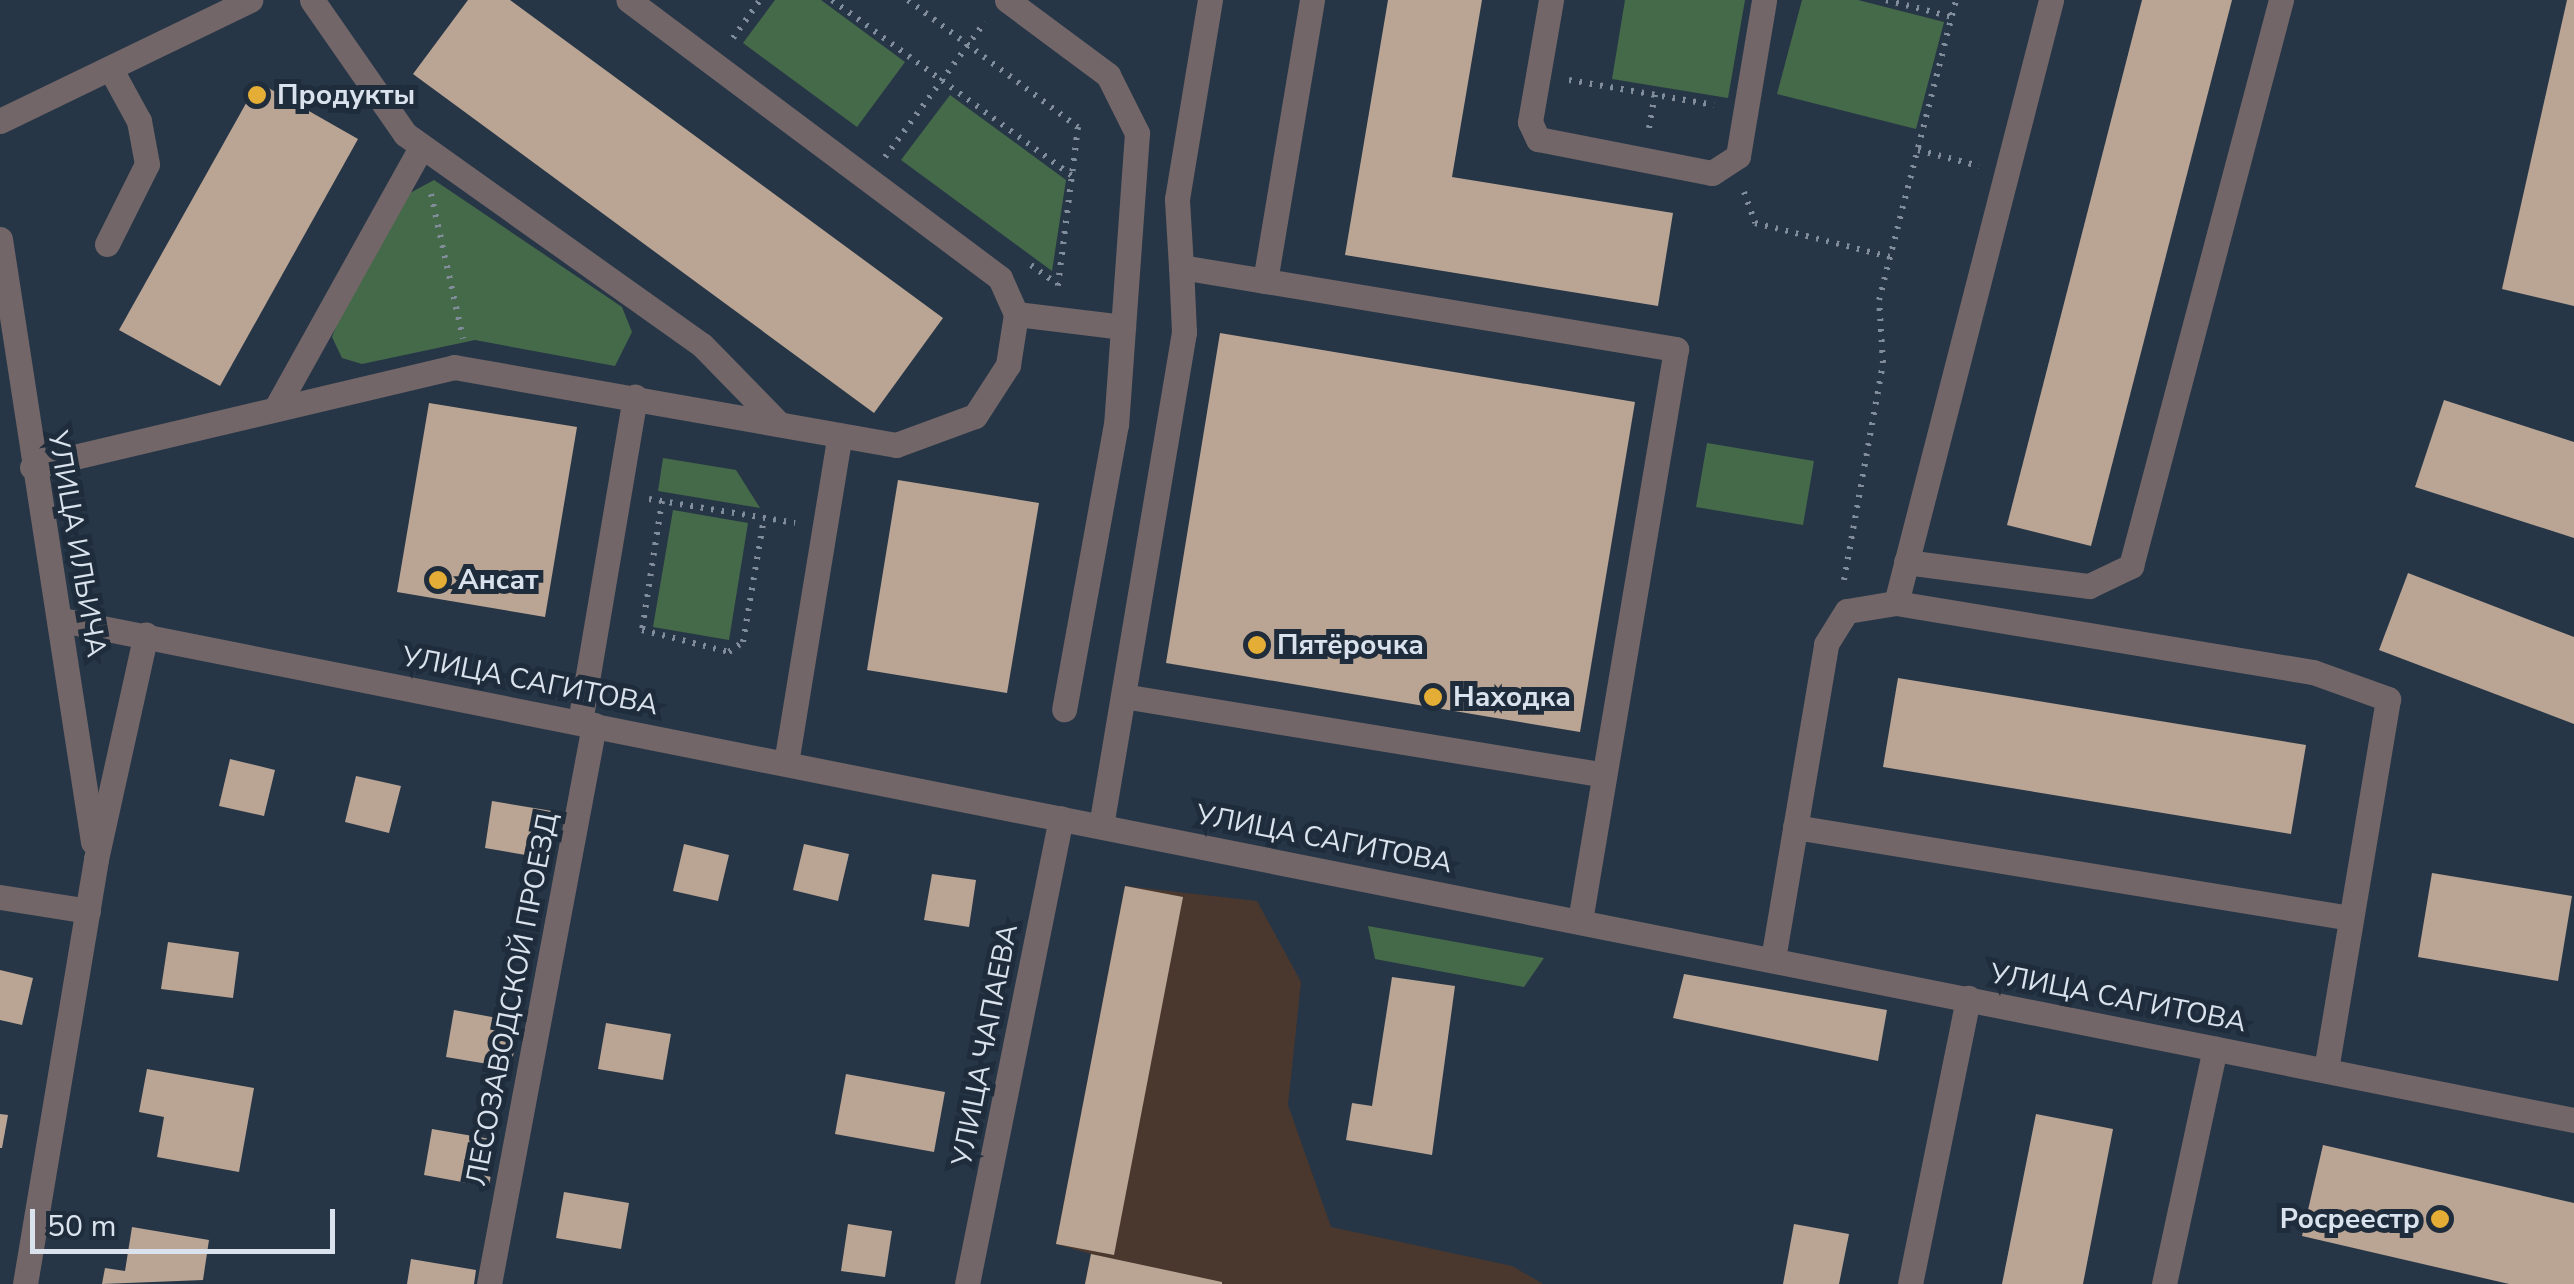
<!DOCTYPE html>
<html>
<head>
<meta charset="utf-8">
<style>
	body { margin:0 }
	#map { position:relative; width:2574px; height:1284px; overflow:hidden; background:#273646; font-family:"Nunito Sans",sans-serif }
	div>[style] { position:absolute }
	.industrial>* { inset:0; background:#4a382e }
	.green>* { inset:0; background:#456a49 }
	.building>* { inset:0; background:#baa595 }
	.path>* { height:6px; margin-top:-3px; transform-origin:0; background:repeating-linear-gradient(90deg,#818d9a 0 2.5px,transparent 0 10.5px) }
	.minor>* { height:25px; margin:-12.5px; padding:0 12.5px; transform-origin:12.5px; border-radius:12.5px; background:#726668 }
	.dots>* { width:28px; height:28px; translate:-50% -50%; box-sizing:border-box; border:5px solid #1e2c3b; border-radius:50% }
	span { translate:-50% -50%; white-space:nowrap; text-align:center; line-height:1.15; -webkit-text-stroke:10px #1e2c3b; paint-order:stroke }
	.poi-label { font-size:28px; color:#dae3ed; font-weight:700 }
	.left { translate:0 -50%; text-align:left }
	.right { translate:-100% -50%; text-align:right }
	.street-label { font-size:28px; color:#dae3ed }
	.scale { position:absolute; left:30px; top:1209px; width:305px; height:45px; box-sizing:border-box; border:5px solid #dae3ed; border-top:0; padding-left:12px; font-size:30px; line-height:35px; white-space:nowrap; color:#dae3ed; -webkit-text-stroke:8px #1e2c3b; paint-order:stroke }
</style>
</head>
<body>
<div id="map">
	<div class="industrial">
		<i style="clip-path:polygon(1125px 886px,1257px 901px,1301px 982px,1288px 1105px,1331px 1227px,1512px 1266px,1543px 1284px,1085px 1284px,1091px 1254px,1056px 1244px)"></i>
	</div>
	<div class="green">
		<i style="clip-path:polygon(775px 0,821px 0,905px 62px,857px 127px,743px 43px)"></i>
		<i style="clip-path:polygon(1625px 0,1745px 0,1728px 98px,1612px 79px)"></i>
		<i style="clip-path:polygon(1802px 0,1858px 0,1944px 22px,1916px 129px,1777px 94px)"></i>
		<i style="clip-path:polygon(950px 95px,1066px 180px,1052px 271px,901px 160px)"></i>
		<i style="clip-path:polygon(434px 180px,622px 307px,632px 332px,615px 366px,475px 340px,362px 364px,342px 358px,332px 337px,338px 321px,410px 193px)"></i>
		<i style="clip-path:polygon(1707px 443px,1814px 461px,1803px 525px,1696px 507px)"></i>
		<i style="clip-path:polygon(663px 458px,736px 470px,760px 508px,658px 491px)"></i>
		<i style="clip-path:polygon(673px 510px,748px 523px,729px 640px,653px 627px)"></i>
		<i style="clip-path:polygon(1368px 926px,1544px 958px,1524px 987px,1375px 959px)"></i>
	</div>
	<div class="building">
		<i style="clip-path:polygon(468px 0,510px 0,943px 318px,874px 413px,413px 74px)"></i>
		<i style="clip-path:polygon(1388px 0,1482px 0,1452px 177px,1673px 213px,1658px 306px,1345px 255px)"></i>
		<i style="clip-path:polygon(2142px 0,2232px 0,2091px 546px,2007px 525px)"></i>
		<i style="clip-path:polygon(2567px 0,2574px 0,2574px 306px,2502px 289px)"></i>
		<i style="clip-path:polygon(258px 82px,358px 139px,220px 386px,119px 330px)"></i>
		<i style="clip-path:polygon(1220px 333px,1635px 402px,1580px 732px,1166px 663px)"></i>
		<i style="clip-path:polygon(2444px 400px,2574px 442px,2574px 538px,2415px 487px)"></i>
		<i style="clip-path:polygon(429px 403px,577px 427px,545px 617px,397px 592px)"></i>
		<i style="clip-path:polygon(898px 480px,1039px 503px,1007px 693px,867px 670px)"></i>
		<i style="clip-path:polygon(2408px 573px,2574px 637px,2574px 724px,2379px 650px)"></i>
		<i style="clip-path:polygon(1898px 678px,2306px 745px,2291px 834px,1883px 767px)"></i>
		<i style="clip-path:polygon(230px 759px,275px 770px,264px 816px,219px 806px)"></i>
		<i style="clip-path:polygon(356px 776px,401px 786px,389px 833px,345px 822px)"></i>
		<i style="clip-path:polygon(492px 801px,558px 812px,549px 859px,485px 848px)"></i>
		<i style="clip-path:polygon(684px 844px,729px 855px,718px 901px,673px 891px)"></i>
		<i style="clip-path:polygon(804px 844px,849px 854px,838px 901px,793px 890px)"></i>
		<i style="clip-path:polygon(2432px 873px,2572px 896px,2558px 981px,2418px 957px)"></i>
		<i style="clip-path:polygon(932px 874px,976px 880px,969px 927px,924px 920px)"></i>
		<i style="clip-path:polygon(1125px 886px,1183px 897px,1114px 1255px,1056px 1244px)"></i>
		<i style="clip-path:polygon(168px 942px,239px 952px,233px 998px,161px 989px)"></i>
		<i style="clip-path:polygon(0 970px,33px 978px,22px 1025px,0 1020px)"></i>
		<i style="clip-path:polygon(1684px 974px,1887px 1010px,1878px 1061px,1673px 1018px)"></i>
		<i style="clip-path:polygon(1392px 977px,1455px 986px,1432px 1155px,1346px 1140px,1352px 1103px,1372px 1106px)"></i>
		<i style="clip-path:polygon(454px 1010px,519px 1022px,511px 1068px,446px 1057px)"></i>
		<i style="clip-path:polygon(606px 1023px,671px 1034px,663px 1080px,598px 1069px)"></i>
		<i style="clip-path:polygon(147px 1069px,254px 1088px,239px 1172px,157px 1157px,164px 1117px,139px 1112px)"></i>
		<i style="clip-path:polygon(846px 1074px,945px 1092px,934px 1152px,835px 1134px)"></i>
		<i style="clip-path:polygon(0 1114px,8px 1115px,2px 1148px,0 1148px)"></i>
		<i style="clip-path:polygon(2036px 1114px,2113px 1129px,2083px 1284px,2002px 1284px)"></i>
		<i style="clip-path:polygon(432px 1129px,496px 1140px,489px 1187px,424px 1175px)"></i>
		<i style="clip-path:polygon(2323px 1145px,2574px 1203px,2574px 1284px,2509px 1284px,2302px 1236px)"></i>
		<i style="clip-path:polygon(564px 1192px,629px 1203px,621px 1249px,556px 1238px)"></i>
		<i style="clip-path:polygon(848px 1224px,892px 1231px,885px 1277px,841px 1271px)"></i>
		<i style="clip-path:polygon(1794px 1224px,1849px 1234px,1839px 1284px,1783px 1284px)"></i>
		<i style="clip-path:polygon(132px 1227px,209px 1240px,203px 1280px,102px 1284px,105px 1268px,125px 1271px)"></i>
		<i style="clip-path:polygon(1091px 1254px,1222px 1282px,1222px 1284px,1085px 1284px)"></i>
		<i style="clip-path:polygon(411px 1259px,476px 1270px,474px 1284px,407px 1284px)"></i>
	</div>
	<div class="path">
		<i style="left:832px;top:0;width:301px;rotate:36.2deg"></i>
		<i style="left:908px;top:0;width:212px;rotate:36.8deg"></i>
		<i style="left:1078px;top:127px;width:160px;rotate:97.2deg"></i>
		<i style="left:1886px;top:0;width:68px;rotate:14.4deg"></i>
		<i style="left:733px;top:38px;width:47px;rotate:-54.6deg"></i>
		<i style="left:1569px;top:80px;width:147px;rotate:9.8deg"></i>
		<i style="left:1649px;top:128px;width:34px;rotate:-80deg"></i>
		<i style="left:1918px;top:150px;width:63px;rotate:14.7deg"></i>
		<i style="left:885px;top:157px;width:168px;rotate:-53.5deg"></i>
		<i style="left:1744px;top:192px;width:33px;rotate:70deg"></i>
		<i style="left:1755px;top:223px;width:139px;rotate:14.1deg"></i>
		<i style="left:431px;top:194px;width:148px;rotate:77.5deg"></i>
		<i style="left:1031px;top:265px;width:32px;rotate:36deg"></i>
		<i style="left:649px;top:499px;width:148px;rotate:9.3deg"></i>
		<i style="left:662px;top:501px;width:131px;rotate:98.8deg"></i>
		<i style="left:642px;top:630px;width:90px;rotate:14.2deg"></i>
		<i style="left:729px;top:652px;width:17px;rotate:-36deg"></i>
		<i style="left:743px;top:642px;width:126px;rotate:-80.4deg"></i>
		<i style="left:1844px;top:580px;width:220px;rotate:-79.8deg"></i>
		<i style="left:1883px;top:363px;width:63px;rotate:-93.6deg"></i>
		<i style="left:1879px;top:300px;width:310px;rotate:-75.6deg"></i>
	</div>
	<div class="minor">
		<i style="left:312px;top:0;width:163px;rotate:55.2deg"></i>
		<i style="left:405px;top:134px;width:364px;rotate:35.4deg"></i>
		<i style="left:702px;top:345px;width:110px;rotate:45.7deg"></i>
		<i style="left:1007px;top:0;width:126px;rotate:36.6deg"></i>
		<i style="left:1108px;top:75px;width:65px;rotate:63.4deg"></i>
		<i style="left:1137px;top:133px;width:292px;rotate:94.1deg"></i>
		<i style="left:1116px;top:424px;width:290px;rotate:100.3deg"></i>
		<i style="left:1551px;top:0;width:124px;rotate:99.8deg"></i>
		<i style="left:1530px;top:122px;width:19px;rotate:65deg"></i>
		<i style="left:1538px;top:139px;width:177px;rotate:11.1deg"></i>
		<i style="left:1712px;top:173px;width:31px;rotate:-33deg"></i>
		<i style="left:1738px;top:156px;width:158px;rotate:-80.5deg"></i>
		<i style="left:0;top:121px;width:278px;rotate:-25.8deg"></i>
		<i style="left:0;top:239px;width:610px;rotate:81.23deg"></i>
		<i style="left:107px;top:244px;width:89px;rotate:-63.4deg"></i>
		<i style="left:147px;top:164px;width:44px;rotate:-100.5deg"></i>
		<i style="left:139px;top:121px;width:60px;rotate:-118.7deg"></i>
		<i style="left:1181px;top:267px;width:68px;rotate:-93.4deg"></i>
		<i style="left:1177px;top:199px;width:202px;rotate:-80.6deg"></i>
		<i style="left:1265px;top:281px;width:285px;rotate:-80.5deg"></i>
		<i style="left:1016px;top:314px;width:108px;rotate:6.9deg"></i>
		<i style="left:276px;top:408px;width:298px;rotate:-60.9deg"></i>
		<i style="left:32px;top:467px;width:434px;rotate:-13.3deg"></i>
		<i style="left:454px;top:367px;width:449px;rotate:10deg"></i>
		<i style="left:896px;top:445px;width:84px;rotate:-20.2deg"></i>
		<i style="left:975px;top:416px;width:61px;rotate:-57.1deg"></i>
		<i style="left:1008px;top:365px;width:52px;rotate:-81.1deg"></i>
		<i style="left:1016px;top:314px;width:39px;rotate:-114deg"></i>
		<i style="left:1000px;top:278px;width:464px;rotate:-143.2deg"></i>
		<i style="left:1906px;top:562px;width:185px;rotate:7.5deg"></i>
		<i style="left:2089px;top:586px;width:47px;rotate:-25.5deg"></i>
		<i style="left:2131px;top:566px;width:586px;rotate:-75.16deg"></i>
		<i style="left:1896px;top:603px;width:623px;rotate:-75.58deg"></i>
		<i style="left:62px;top:620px;width:2561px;rotate:11.26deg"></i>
		<i style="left:1123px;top:696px;width:487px;rotate:9.3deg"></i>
		<i style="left:580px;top:722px;width:330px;rotate:-80.4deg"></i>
		<i style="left:786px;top:763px;width:332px;rotate:-80.7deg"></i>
		<i style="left:1101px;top:826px;width:501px;rotate:-80.46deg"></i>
		<i style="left:1184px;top:332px;width:65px;rotate:-92.6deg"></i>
		<i style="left:1181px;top:267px;width:502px;rotate:9.41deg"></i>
		<i style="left:1676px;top:349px;width:580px;rotate:99.53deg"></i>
		<i style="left:1795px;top:827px;width:563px;rotate:9.3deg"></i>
		<i style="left:0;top:897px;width:89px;rotate:9deg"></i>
		<i style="left:1773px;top:959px;width:319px;rotate:-80.4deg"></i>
		<i style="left:1826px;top:644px;width:39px;rotate:-58deg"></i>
		<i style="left:1847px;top:611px;width:50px;rotate:-9.3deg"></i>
		<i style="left:1896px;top:603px;width:423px;rotate:9.4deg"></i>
		<i style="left:2313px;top:672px;width:80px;rotate:19.8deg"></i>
		<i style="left:2388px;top:699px;width:376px;rotate:99.5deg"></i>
		<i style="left:25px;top:1284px;width:431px;rotate:-80.5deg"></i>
		<i style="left:96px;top:859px;width:230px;rotate:-77.5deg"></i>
		<i style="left:489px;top:1284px;width:569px;rotate:-79.36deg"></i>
		<i style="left:967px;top:1284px;width:475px;rotate:-78.6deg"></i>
		<i style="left:1910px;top:1284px;width:292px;rotate:-78.5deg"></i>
		<i style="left:2164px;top:1284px;width:241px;rotate:-77.8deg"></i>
	</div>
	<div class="dots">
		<i style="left:257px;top:95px;background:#e4ad35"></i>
		<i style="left:438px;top:580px;background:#e4ad35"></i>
		<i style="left:1257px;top:645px;background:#e4ad35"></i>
		<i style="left:1433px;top:697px;background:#e4ad35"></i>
		<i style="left:2440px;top:1219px;background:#e4ad35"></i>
	</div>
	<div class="poi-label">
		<span class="left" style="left:277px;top:95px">Продукты</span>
		<span class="left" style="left:458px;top:580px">Ансат</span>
		<span class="left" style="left:1277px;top:645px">Пятёрочка</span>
		<span class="left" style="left:1453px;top:697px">Находка</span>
		<span class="right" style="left:2420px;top:1219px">Росреестр</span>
	</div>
	<div class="street-label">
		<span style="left:77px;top:544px;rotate:80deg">УЛИЦА ИЛЬИЧА</span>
		<span style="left:530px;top:681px;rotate:11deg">УЛИЦА САГИТОВА</span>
		<span style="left:1324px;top:839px;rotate:11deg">УЛИЦА САГИТОВА</span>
		<span style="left:2118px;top:998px;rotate:11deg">УЛИЦА САГИТОВА</span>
		<span style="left:512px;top:999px;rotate:-79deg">ЛЕСОЗАВОДСКОЙ ПРОЕЗД</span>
		<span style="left:985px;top:1045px;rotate:-79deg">УЛИЦА ЧАПАЕВА</span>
	</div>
	<div class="scale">50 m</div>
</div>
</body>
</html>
